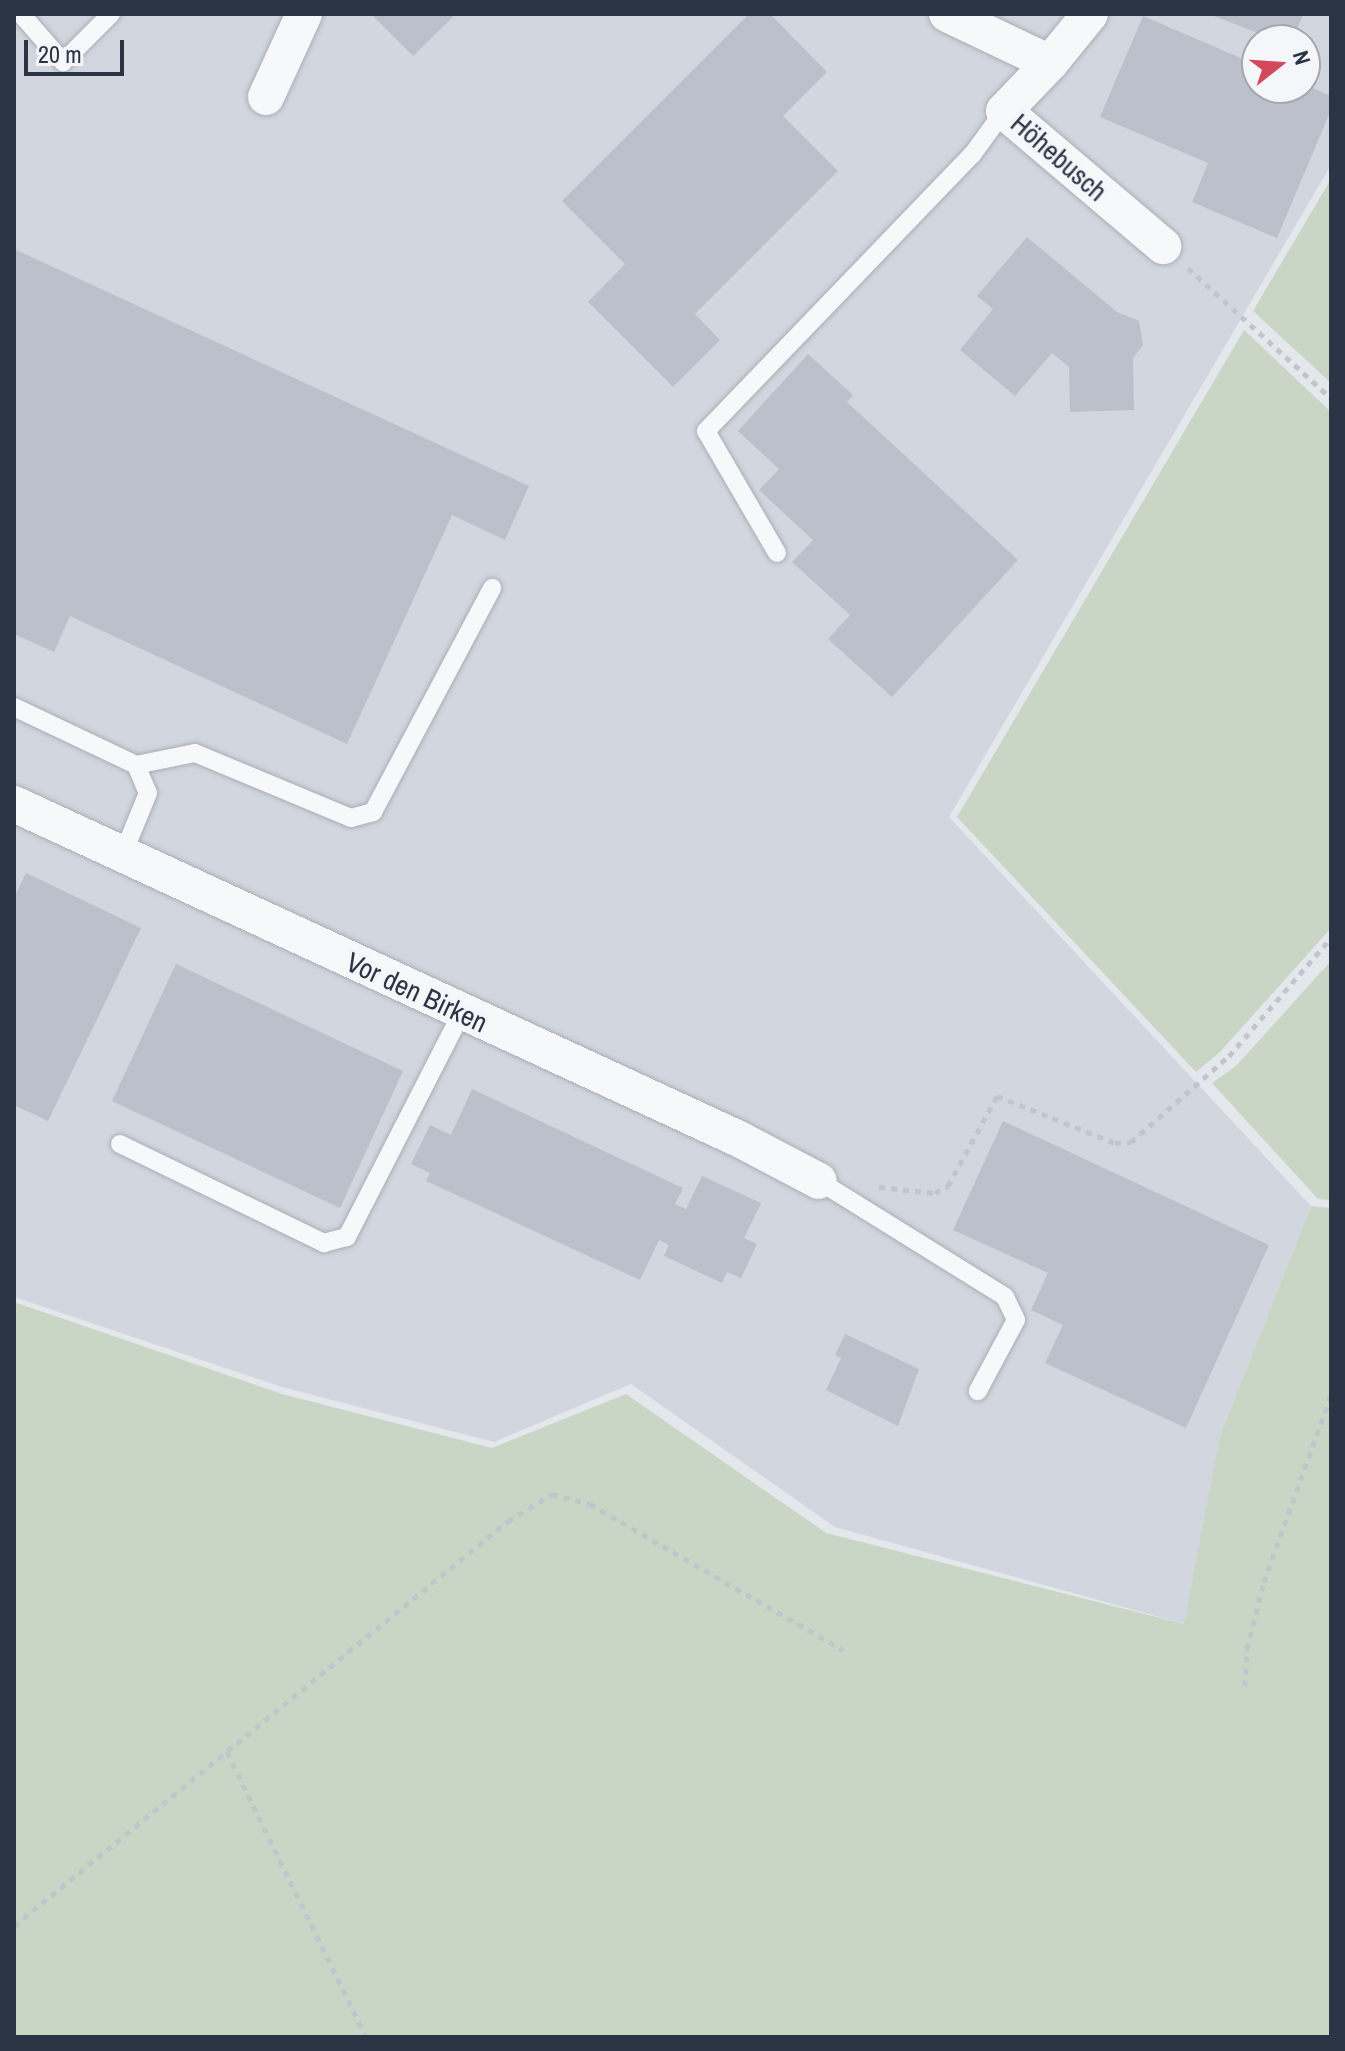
<!DOCTYPE html>
<html>
<head>
<meta charset="utf-8">
<style>
	body { margin:0 }
	#map { position:relative; width:1345px; height:2051px; overflow:hidden; background:#e4e7ec; font-family:"Archivo Narrow",sans-serif }
	div>[style] { position:absolute }
	.built>* { inset:0; background:#d2d6de }
	.green>* { inset:0; background:#c9d6c5 }
	.building>* { inset:0; background:#bbc0ca }
	.path>* { height:5px; margin-top:-2.5px; transform-origin:0; background:repeating-linear-gradient(90deg,#c2c5cb 0 6px,transparent 0 12px) }
	.roads { filter:drop-shadow(0 0 2px #a9aeb7) drop-shadow(0 0 2px #a9aeb7) }
	.service>* { height:18px; margin:-9px; padding:0 9px; transform-origin:9px; border-radius:9px; background:#f7f8fa }
	.minor>* { height:36px; margin:-18px; padding:0 18px; transform-origin:18px; border-radius:18px; background:#f7f8fa }
	span { translate:-50% -50%; white-space:nowrap; text-align:center; line-height:1.15; -webkit-text-stroke:7px #f4f6f9; paint-order:stroke }
	.street-label { font-size:28px; color:#2b3445 }
	.frame { position:absolute; inset:0; border:16px solid #2b3445; pointer-events:none }
	.north { position:absolute; left:1241px; top:24px; width:80px; height:80px; box-sizing:border-box; background:#f4f6f9; border:2px solid #a4a8b1; border-radius:50%; rotate:73deg; font-size:22px; font-weight:700; line-height:32px; text-align:center; color:#2b3445 }
	.north::after { content:''; display:block; margin:auto; width:28px; height:36px; background:#d1495b; clip-path:polygon(50% 0,100% 100%,50% 72%,0 100%) }
	.scale { position:absolute; left:24px; top:40px; width:100px; height:36px; box-sizing:border-box; border:4px solid #2b3445; border-top:0; padding-left:10px; font-size:24px; line-height:28px; white-space:nowrap; color:#2b3445; -webkit-text-stroke:6px #f4f6f9; paint-order:stroke }
</style>
</head>
<body>
<div id="map">
	<div class="built">
		<i style="clip-path:polygon(evenodd,14px 14px,1331px 14px,1331px 165px,949px 817px,1311px 1206px,1220px 1436px,1185px 1624px,835px 1527px,631px 1384px,494px 1442px,282px 1387px,14px 1297px,14px 14px,1257px 40px,1305px 40px,1305px 88px,1257px 88px,1257px 40px)"></i>
	</div>
	<div class="green">
		<i style="clip-path:polygon(1331px 179px,1331px 383px,1253px 311px)"></i>
		<i style="clip-path:polygon(1244px 330px,1331px 412px,1331px 928px,1220px 1052px,1196px 1072px,957px 817px)"></i>
		<i style="clip-path:polygon(1331px 961px,1331px 1200px,1318px 1199px,1212px 1083px,1236px 1066px)"></i>
		<i style="clip-path:polygon(1311px 1206px,1331px 1208px,1331px 2037px,14px 2037px,14px 1302px,282px 1394px,492px 1448px,626px 1394px,826px 1533px,1184px 1624px,1220px 1436px)"></i>
	</div>
	<div class="building">
		<i style="clip-path:polygon(371px 14px,456px 14px,413px 56px)"></i>
		<i style="clip-path:polygon(749px 14px,770px 14px,827px 72px,783px 116px,838px 171px,695px 314px,720px 340px,673px 387px,588px 302px,625px 264px,562px 201px)"></i>
		<i style="clip-path:polygon(1209px 14px,1303px 14px,1293px 40px,1276px 40px)"></i>
		<i style="clip-path:polygon(1143px 16px,1257px 65px,1257px 88px,1305px 85px,1331px 96px,1331px 110px,1277px 238px,1192px 202px,1208px 163px,1100px 117px)"></i>
		<i style="clip-path:polygon(1027px 237px,1117px 312px,1139px 321px,1143px 345px,1133px 358px,1134px 410px,1070px 412px,1069px 367px,1052px 353px,1015px 396px,960px 350px,993px 309px,977px 296px)"></i>
		<i style="clip-path:polygon(14px 249px,529px 486px,505px 540px,452px 515px,347px 744px,70px 616px,54px 652px,14px 634px)"></i>
		<i style="clip-path:polygon(808px 354px,853px 395px,847px 402px,1018px 560px,892px 697px,828px 639px,850px 615px,792px 562px,813px 540px,759px 490px,779px 469px,738px 431px)"></i>
		<i style="clip-path:polygon(26px 873px,141px 928px,48px 1121px,14px 1105px,14px 898px)"></i>
		<i style="clip-path:polygon(176px 964px,403px 1071px,340px 1208px,112px 1101px)"></i>
		<i style="clip-path:polygon(472px 1089px,683px 1188px,675px 1204px,686px 1209px,702px 1176px,761px 1203px,744px 1238px,757px 1244px,741px 1278px,727px 1272px,722px 1283px,664px 1256px,669px 1245px,659px 1240px,640px 1280px,426px 1181px,430px 1173px,411px 1164px,430px 1125px,451px 1135px)"></i>
		<i style="clip-path:polygon(1003px 1121px,1269px 1245px,1186px 1428px,1045px 1363px,1063px 1325px,1031px 1310px,1048px 1273px,953px 1230px)"></i>
		<i style="clip-path:polygon(845px 1334px,919px 1369px,898px 1426px,826px 1390px,841px 1358px,835px 1355px)"></i>
	</div>
	<div class="path">
		<i style="left:1188px;top:268px;width:193px;rotate:42.3deg"></i>
		<i style="left:879px;top:1187px;width:56px;rotate:6.1deg"></i>
		<i style="left:935px;top:1193px;width:15px;rotate:-28deg"></i>
		<i style="left:948px;top:1186px;width:102px;rotate:-61.4deg"></i>
		<i style="left:997px;top:1096px;width:127px;rotate:21.7deg"></i>
		<i style="left:1115px;top:1143px;width:16px;rotate:-4deg"></i>
		<i style="left:1131px;top:1142px;width:130px;rotate:-41.3deg"></i>
		<i style="left:1229px;top:1056px;width:156px;rotate:-49.2deg"></i>
		<i style="left:1245px;top:1686px;width:37px;rotate:-87deg"></i>
		<i style="left:1247px;top:1649px;width:69px;rotate:-75.8deg"></i>
		<i style="left:1264px;top:1582px;width:199px;rotate:-70.3deg"></i>
		<i style="left:227px;top:1752px;width:317px;rotate:64deg"></i>
		<i style="left:14px;top:1926px;width:639px;rotate:-39.35deg"></i>
		<i style="left:508px;top:1521px;width:52px;rotate:-31.5deg"></i>
		<i style="left:552px;top:1494px;width:39px;rotate:15deg"></i>
		<i style="left:590px;top:1504px;width:292px;rotate:30deg"></i>
	</div>
	<div class="roads">
		<div class="service">
			<i style="left:21px;top:14px;width:64px;rotate:48.8deg"></i>
			<i style="left:63px;top:62px;width:68px;rotate:-45deg"></i>
			<i style="left:777px;top:553px;width:141px;rotate:-120.2deg"></i>
			<i style="left:706px;top:431px;width:383px;rotate:-46.1deg"></i>
			<i style="left:972px;top:155px;width:54px;rotate:-54deg"></i>
			<i style="left:14px;top:707px;width:135px;rotate:25.4deg"></i>
			<i style="left:136px;top:765px;width:30px;rotate:67deg"></i>
			<i style="left:148px;top:793px;width:66px;rotate:112.3deg"></i>
			<i style="left:136px;top:765px;width:60px;rotate:-11.5deg"></i>
			<i style="left:195px;top:753px;width:169px;rotate:22.6deg"></i>
			<i style="left:351px;top:818px;width:23px;rotate:-15deg"></i>
			<i style="left:373px;top:812px;width:254px;rotate:-62deg"></i>
			<i style="left:120px;top:1144px;width:227px;rotate:25.9deg"></i>
			<i style="left:324px;top:1243px;width:24px;rotate:-15deg"></i>
			<i style="left:347px;top:1237px;width:250px;rotate:-62.9deg"></i>
			<i style="left:819px;top:1181px;width:219px;rotate:31.9deg"></i>
			<i style="left:1005px;top:1297px;width:25px;rotate:64deg"></i>
			<i style="left:1016px;top:1320px;width:81px;rotate:118.2deg"></i>
		</div>
		<div class="minor">
			<i style="left:947px;top:14px;width:114px;rotate:25.4deg"></i>
			<i style="left:1050px;top:63px;width:63px;rotate:-50.8deg"></i>
			<i style="left:1050px;top:63px;width:66px;rotate:133.8deg"></i>
			<i style="left:1004px;top:111px;width:209px;rotate:40.3deg"></i>
			<i style="left:266px;top:97px;width:91px;rotate:-65.4deg"></i>
			<i style="left:14px;top:804px;width:799px;rotate:24.8deg"></i>
			<i style="left:739px;top:1139px;width:90px;rotate:27.7deg"></i>
		</div>
	</div>
	<div class="street-label">
		<span style="left:1059px;top:157px;rotate:41deg">Höhebusch</span>
		<span style="left:417px;top:992px;rotate:25deg">Vor den Birken</span>
	</div>
	<div class="frame"></div>
	<div class="north">N</div>
	<div class="scale">20 m</div>
</div>
</body>
</html>
